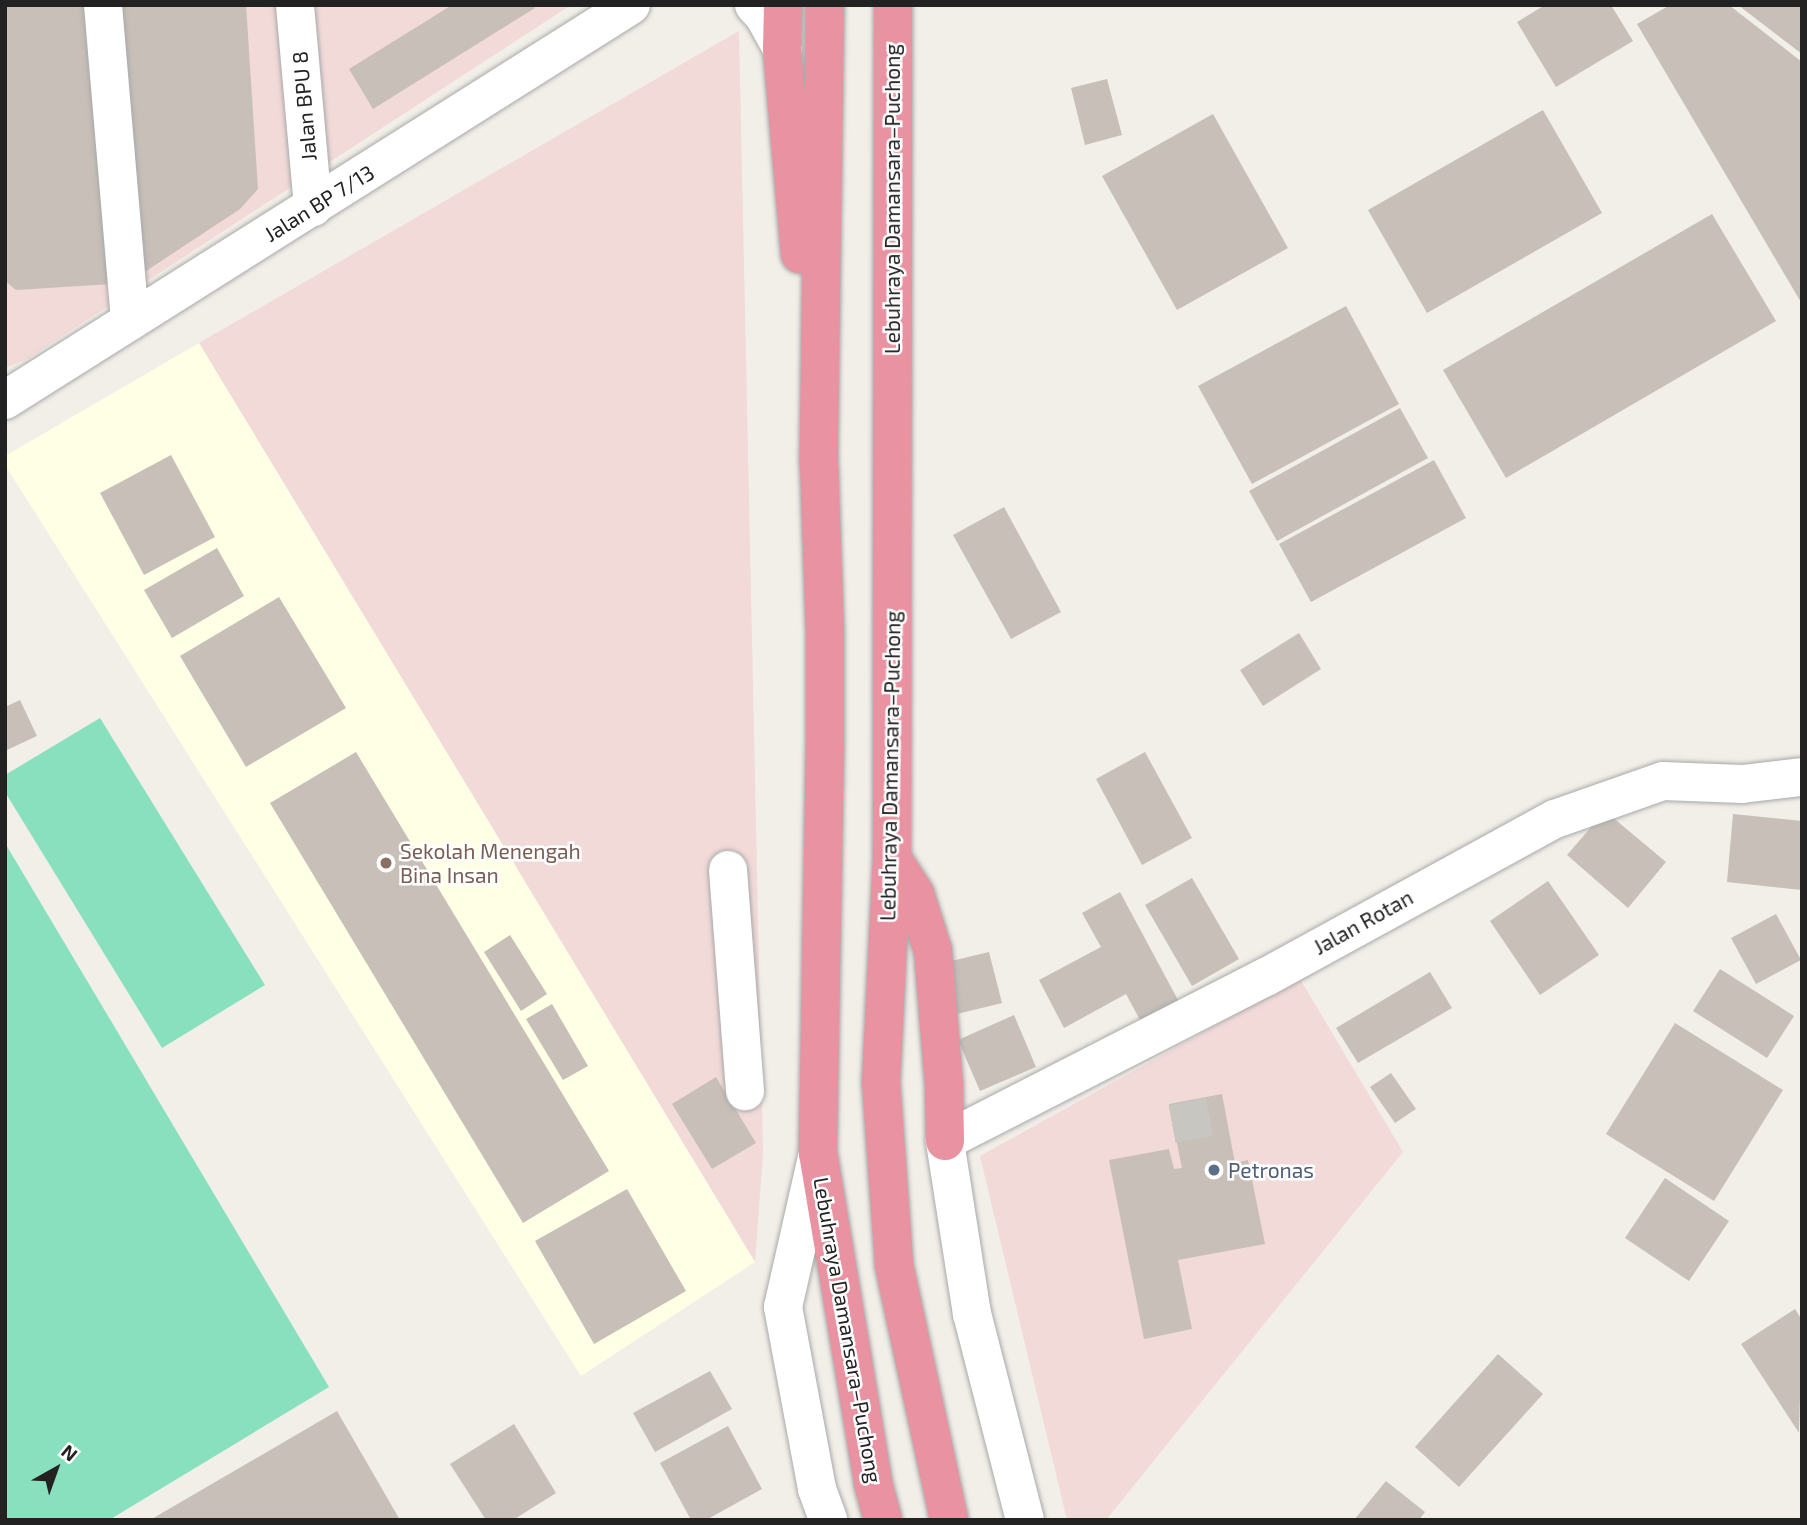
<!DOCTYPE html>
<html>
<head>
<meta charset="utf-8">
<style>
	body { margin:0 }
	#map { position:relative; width:1807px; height:1525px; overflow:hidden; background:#f2efe9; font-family:"Exo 2",sans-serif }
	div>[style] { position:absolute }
	.commercial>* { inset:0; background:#f2dad9 }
	.education>* { inset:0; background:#ffffe5 }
	.pitch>* { inset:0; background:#88e0be }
	.building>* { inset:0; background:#c7bfb8 }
	.minor-tunnel>* { height:38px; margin-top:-19px; transform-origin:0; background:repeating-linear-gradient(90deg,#c8c6c1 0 38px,transparent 0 57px) }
	.roads { filter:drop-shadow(0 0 2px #a9a9a9) drop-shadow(0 0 2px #a9a9a9) }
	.minor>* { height:38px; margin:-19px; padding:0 19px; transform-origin:19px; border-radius:19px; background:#fff }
	.highway>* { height:38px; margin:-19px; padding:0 19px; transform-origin:19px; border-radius:19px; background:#e892a2 }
	.dots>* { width:19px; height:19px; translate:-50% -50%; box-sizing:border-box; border:4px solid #fff; border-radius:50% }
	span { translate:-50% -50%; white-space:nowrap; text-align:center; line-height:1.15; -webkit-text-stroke:5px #fff; paint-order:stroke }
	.street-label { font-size:21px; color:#222 }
	.education-label { font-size:21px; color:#785e54 }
	.left { translate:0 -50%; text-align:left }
	.service-label { font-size:21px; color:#4e5e75 }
	.frame { position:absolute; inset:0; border:7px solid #222; pointer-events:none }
	.north { position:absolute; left:21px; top:1434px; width:70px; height:70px; -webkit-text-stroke:5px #fff; paint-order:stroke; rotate:40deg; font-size:19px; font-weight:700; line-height:28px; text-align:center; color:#222 }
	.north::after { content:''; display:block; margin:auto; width:24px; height:32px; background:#222; clip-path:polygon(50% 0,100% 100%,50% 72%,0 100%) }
</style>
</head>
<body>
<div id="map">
	<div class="commercial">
		<i style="clip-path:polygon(5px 5px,571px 5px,27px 359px,5px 368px)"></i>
		<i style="clip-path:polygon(739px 31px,763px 1153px,755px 1262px,199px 343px)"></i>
		<i style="clip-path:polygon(1300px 979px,1403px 1152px,1106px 1520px,1067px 1520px,980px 1156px)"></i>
	</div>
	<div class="education">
		<i style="clip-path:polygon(199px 343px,755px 1262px,581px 1376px,5px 465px,5px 456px)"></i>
	</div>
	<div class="pitch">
		<i style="clip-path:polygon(100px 718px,265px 985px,162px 1048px,5px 792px,5px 775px)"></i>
		<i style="clip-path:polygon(5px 843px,329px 1387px,109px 1520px,5px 1520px)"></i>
	</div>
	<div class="building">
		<i style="clip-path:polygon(5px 5px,90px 5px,112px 284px,16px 290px,5px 281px)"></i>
		<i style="clip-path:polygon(122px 5px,246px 5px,258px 189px,240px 209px,143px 273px)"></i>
		<i style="clip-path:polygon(452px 5px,533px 5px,535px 8px,373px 109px,349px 69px)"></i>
		<i style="clip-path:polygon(1545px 5px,1611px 5px,1633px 41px,1556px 87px,1517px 22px)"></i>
		<i style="clip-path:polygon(1670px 5px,1729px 5px,1802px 62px,1802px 304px,1637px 24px)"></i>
		<i style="clip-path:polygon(1738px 5px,1802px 5px,1802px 54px)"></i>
		<i style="clip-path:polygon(1107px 79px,1122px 135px,1085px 145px,1071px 88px)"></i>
		<i style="clip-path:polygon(1543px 110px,1602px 213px,1427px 313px,1368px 210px)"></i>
		<i style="clip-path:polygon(1213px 114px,1288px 248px,1177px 310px,1102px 176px)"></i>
		<i style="clip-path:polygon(1712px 214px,1776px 321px,1506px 478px,1443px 370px)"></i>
		<i style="clip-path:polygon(1346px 306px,1399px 404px,1252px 484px,1198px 386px)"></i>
		<i style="clip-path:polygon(1400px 408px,1428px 458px,1277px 541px,1249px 491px)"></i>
		<i style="clip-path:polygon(171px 455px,215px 537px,144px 575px,100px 493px)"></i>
		<i style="clip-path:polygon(1434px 460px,1466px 518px,1311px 602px,1279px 544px)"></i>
		<i style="clip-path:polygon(1004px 507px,1061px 612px,1011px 639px,953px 535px)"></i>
		<i style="clip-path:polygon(217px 548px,244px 596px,172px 638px,144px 590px)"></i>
		<i style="clip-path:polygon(279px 597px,346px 708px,246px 767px,180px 656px)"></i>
		<i style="clip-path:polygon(1299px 633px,1321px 669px,1263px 706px,1240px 670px)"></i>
		<i style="clip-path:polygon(20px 700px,37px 736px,7px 750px,5px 707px)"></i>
		<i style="clip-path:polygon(356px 752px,609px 1171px,523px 1223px,270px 803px)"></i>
		<i style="clip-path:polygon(1145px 752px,1192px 838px,1142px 865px,1096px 779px)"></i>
		<i style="clip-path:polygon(1605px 811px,1666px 862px,1628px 908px,1567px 855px)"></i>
		<i style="clip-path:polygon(1733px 814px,1802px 821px,1802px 890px,1727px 882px)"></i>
		<i style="clip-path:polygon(1192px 878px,1239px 959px,1192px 986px,1145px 905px)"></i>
		<i style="clip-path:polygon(1548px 881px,1599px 955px,1540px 995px,1490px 921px)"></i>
		<i style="clip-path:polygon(1120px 892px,1178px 1000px,1140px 1020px,1126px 994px,1064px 1028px,1039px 980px,1101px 947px,1082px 913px)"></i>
		<i style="clip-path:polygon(1776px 914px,1801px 960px,1756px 984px,1731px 938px)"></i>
		<i style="clip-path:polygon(510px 935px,547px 994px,521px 1011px,484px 952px)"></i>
		<i style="clip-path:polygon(989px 952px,1002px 1003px,957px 1014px,943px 963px)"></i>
		<i style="clip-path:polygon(1720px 969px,1794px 1016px,1767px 1058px,1693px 1011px)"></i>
		<i style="clip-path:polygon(1430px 972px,1452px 1008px,1358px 1063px,1336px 1028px)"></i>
		<i style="clip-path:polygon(552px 1004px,588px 1066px,563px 1080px,526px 1019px)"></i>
		<i style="clip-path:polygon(1014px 1015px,1036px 1067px,980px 1091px,958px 1040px)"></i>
		<i style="clip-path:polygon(1675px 1023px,1783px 1090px,1714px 1201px,1606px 1134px)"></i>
		<i style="clip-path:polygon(1391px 1073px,1416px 1109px,1395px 1123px,1370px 1087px)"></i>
		<i style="clip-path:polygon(716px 1077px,756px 1143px,712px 1169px,672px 1104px)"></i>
		<i style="clip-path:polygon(1222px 1094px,1235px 1163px,1248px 1160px,1265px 1244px,1178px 1260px,1192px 1329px,1144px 1339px,1109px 1160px,1169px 1149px,1174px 1169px,1182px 1168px,1169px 1104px)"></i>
		<i style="clip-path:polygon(1665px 1178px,1729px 1221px,1689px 1281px,1625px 1238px)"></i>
		<i style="clip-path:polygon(627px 1189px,686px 1291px,594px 1344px,535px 1241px)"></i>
		<i style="clip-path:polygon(1795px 1309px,1802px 1320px,1799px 1433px,1741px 1344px)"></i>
		<i style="clip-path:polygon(1498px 1354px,1543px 1394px,1459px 1487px,1415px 1447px)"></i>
		<i style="clip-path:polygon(710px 1371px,732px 1409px,655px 1452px,633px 1413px)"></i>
		<i style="clip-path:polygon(337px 1411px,400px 1520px,150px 1520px)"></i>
		<i style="clip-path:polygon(514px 1424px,556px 1493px,513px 1520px,486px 1520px,450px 1464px)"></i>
		<i style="clip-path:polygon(728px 1426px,762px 1489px,706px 1520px,691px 1520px,660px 1463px)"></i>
		<i style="clip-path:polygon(1386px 1481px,1425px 1512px,1419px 1520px,1354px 1520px)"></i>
	</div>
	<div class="minor-tunnel">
		<i style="left:1172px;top:1124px;width:54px;rotate:-10.7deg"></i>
	</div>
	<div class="roads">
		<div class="minor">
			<i style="left:103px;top:5px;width:317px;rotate:85.1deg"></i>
			<i style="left:295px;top:5px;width:203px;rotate:84.9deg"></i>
			<i style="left:754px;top:5px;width:15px;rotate:48deg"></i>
			<i style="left:764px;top:16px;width:38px;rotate:61deg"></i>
			<i style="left:5px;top:400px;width:740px;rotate:-32.25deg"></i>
			<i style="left:728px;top:870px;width:222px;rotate:85.6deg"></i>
			<i style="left:818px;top:1153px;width:158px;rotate:102.8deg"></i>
			<i style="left:783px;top:1307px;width:185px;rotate:79.4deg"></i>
			<i style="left:817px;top:1489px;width:33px;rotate:70deg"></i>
			<i style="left:1025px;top:1520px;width:213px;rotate:-104.4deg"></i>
			<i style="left:972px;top:1314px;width:175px;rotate:-98.9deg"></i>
			<i style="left:945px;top:1141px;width:360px;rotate:-27.1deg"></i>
			<i style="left:1266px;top:977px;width:329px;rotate:-28.7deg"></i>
			<i style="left:1555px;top:819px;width:114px;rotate:-19.4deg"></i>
			<i style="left:1663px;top:781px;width:79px;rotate:2.2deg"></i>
			<i style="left:1742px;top:784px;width:60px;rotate:-6.7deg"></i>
		</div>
		<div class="highway">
			<i style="left:783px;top:5px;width:44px;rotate:91.3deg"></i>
			<i style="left:782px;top:49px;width:206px;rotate:85deg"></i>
			<i style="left:825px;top:5px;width:457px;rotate:90.8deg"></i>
			<i style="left:819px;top:462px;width:168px;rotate:88deg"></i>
			<i style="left:825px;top:630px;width:110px;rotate:90deg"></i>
			<i style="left:825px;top:740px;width:413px;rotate:91deg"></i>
			<i style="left:818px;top:1153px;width:335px;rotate:80.5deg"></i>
			<i style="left:873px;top:1483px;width:38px;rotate:75deg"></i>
			<i style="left:893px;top:5px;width:853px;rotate:90.07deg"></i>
			<i style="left:892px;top:858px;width:224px;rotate:92.8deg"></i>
			<i style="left:881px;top:1082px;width:183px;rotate:85.9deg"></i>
			<i style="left:894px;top:1265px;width:261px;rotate:77.8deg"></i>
			<i style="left:892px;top:858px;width:43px;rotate:57.4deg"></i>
			<i style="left:915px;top:894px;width:60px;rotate:72.5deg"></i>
			<i style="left:933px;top:951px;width:133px;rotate:85.3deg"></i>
			<i style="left:944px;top:1084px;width:57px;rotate:89deg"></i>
		</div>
	</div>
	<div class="dots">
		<i style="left:386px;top:863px;background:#8d6e63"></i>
		<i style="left:1214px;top:1170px;background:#5c6f8a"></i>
	</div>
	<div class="street-label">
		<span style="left:304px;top:106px;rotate:-95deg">Jalan BPU 8</span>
		<span style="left:892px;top:199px;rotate:-90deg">Lebuhraya Damansara–Puchong</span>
		<span style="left:319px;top:203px;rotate:-32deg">Jalan BP 7/13</span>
		<span style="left:890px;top:766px;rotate:-89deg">Lebuhraya Damansara–Puchong</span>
		<span style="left:1363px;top:922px;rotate:-29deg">Jalan Rotan</span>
		<span style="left:848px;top:1330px;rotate:80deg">Lebuhraya Damansara–Puchong</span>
	</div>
	<div class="education-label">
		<span class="left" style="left:400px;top:863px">Sekolah Menengah<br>Bina Insan</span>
	</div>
	<div class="service-label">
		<span class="left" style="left:1228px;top:1170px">Petronas</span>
	</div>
	<div class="frame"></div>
	<div class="north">N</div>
</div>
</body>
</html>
